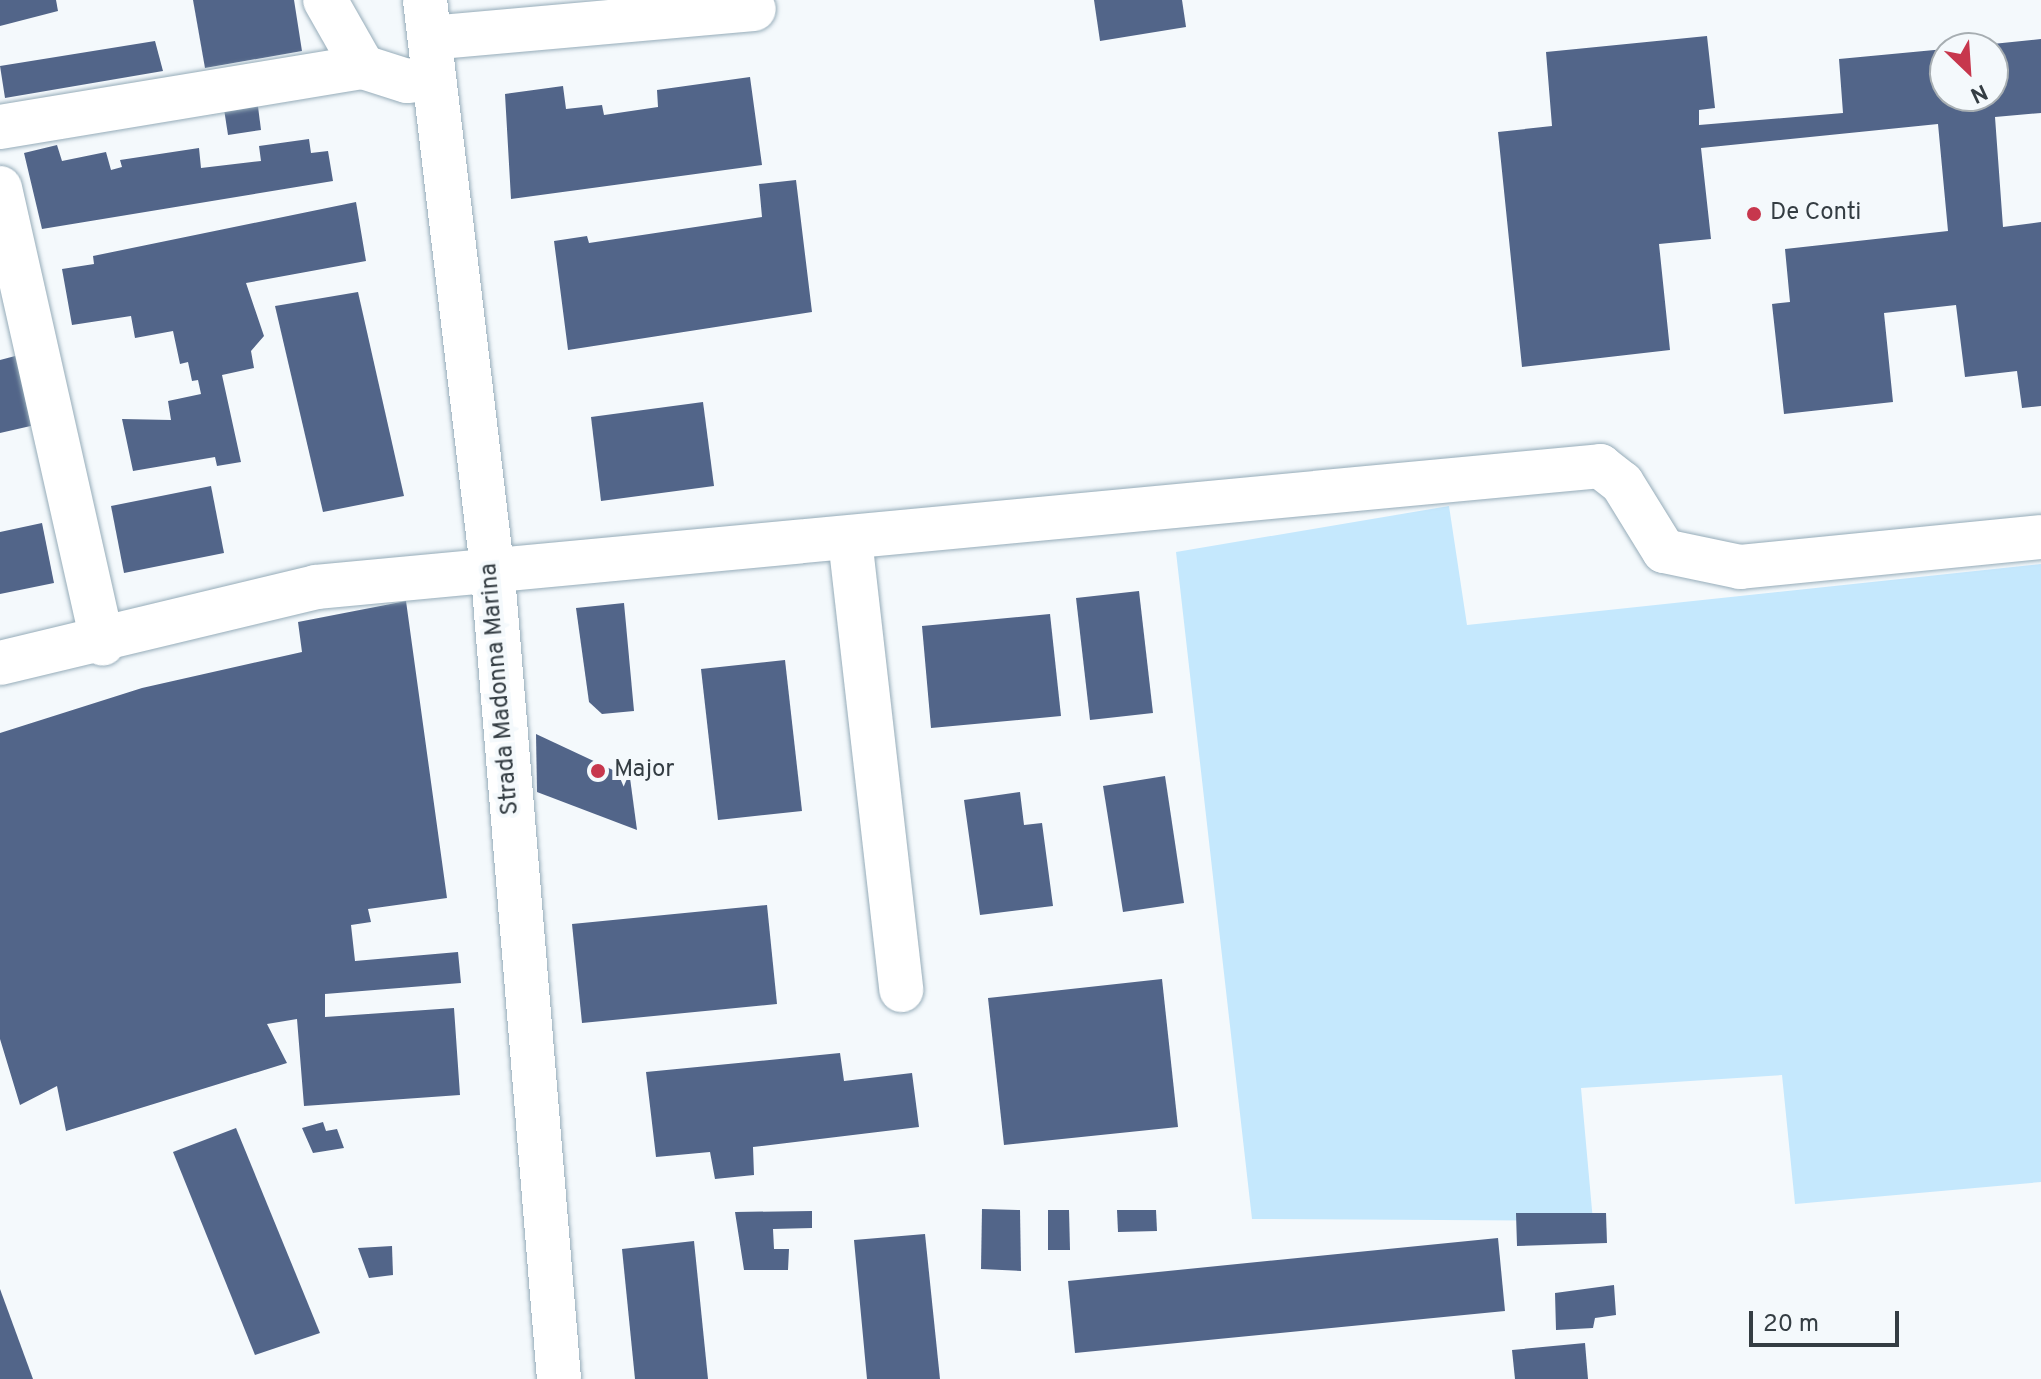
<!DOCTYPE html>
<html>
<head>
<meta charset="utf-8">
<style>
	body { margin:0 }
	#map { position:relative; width:2041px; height:1379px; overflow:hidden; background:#f4f9fc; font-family:Overpass,sans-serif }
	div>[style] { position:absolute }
	.green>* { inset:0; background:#c5e8fd }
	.building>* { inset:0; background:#526589 }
	.roads { filter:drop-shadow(0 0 2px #96acb9) drop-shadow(0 0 2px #96acb9) }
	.minor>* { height:44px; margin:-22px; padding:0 22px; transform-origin:22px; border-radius:22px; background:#fff }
	.dots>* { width:22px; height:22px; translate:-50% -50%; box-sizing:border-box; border:4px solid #f4f9fc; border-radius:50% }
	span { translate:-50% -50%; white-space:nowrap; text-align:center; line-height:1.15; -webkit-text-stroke:8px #f4f9fc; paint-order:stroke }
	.poi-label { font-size:24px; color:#343d43 }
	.left { translate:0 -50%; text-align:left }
	.street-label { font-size:24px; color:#343d43 }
	.north { position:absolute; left:1929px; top:32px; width:80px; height:80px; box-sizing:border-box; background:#f4f9fc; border:2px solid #a7aeb2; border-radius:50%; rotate:155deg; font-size:22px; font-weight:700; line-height:32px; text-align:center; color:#343d43 }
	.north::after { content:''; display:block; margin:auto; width:28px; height:36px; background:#c7374d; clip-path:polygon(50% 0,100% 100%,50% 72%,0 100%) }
	.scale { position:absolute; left:1749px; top:1311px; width:150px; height:36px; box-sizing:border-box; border:4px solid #343d43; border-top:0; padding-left:10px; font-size:24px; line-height:28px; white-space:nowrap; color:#343d43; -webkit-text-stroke:6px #f4f9fc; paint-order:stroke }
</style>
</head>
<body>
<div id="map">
	<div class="green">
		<i style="clip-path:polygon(1449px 506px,1467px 625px,2041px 564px,2041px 1182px,1795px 1204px,1782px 1075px,1581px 1088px,1593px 1221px,1252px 1219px,1176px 552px)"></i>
	</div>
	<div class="building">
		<i style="clip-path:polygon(0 0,56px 0,58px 11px,0 26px)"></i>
		<i style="clip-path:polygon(193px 0,294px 0,302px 51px,205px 68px)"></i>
		<i style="clip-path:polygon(1094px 0,1182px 0,1186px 27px,1100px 41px)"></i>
		<i style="clip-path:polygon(1707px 36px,1715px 108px,1699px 110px,1699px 125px,1843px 113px,1839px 59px,1945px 49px,1945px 96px,1993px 96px,1993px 48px,1973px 46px,2041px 39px,2041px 113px,1995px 117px,2003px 227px,2041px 222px,2041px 406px,2022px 408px,2017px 371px,1965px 377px,1956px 305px,1884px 313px,1893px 402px,1784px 414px,1772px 304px,1790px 302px,1785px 249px,1948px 231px,1938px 124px,1701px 148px,1711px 239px,1659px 244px,1670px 350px,1522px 367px,1498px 132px,1552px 126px,1546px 52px)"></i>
		<i style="clip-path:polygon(155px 41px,163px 71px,5px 98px,0 66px)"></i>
		<i style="clip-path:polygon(750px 77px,762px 165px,511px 199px,505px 94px,563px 86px,566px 109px,602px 105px,604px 115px,658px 107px,657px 90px)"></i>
		<i style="clip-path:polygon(256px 91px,261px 130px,228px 135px,222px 96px)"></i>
		<i style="clip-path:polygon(309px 139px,311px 153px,328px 151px,333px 181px,42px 229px,24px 153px,57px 145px,62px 161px,106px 152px,111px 170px,122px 167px,120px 160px,199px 148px,201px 168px,261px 161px,259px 146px)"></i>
		<i style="clip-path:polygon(796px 180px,812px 312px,568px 350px,554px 241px,587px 236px,589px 243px,762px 217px,759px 184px)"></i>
		<i style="clip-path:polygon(356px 202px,366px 261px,246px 283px,264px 336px,251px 351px,254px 368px,222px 375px,241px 462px,217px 466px,215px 457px,133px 471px,122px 419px,171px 420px,168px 401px,201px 394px,198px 380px,192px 381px,188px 362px,180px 364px,173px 331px,135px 338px,131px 316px,72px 325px,62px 269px,94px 264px,93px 256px)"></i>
		<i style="clip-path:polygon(358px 292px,404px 496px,323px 512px,275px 306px)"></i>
		<i style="clip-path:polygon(19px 355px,35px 425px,0 433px,0 360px)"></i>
		<i style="clip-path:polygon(703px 402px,714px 486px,601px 501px,591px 417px)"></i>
		<i style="clip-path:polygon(211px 486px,224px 553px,124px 573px,111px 506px)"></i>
		<i style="clip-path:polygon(42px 523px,54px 583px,0 594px,0 532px)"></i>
		<i style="clip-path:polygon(1139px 591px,1153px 713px,1090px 720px,1076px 598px)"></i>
		<i style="clip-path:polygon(406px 601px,447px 898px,368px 909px,371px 922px,351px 925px,355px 961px,458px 952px,461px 983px,325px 994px,325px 1017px,454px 1008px,460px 1095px,304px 1106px,297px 1019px,267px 1024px,287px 1063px,66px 1131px,57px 1086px,20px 1105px,0 1039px,0 733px,142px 688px,302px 652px,298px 622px)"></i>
		<i style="clip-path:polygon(624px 603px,634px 711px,602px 714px,589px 702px,576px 608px)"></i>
		<i style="clip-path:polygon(1050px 614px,1061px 716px,931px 728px,922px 626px)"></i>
		<i style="clip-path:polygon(785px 660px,802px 811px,718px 820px,701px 669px)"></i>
		<i style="clip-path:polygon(536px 734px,630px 778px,637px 830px,537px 792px)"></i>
		<i style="clip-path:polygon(1165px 776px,1184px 903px,1123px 912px,1103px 786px)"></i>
		<i style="clip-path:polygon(1020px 792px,1024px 825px,1042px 823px,1053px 906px,980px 915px,964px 800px)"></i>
		<i style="clip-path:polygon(767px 905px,777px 1004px,582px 1023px,572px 924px)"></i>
		<i style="clip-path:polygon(1162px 979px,1178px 1127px,1004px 1145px,988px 998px)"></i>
		<i style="clip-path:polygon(840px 1053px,844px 1081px,912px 1073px,919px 1127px,753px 1147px,754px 1175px,715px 1179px,710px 1152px,656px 1157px,646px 1072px)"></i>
		<i style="clip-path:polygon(323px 1122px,326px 1131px,337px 1129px,344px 1148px,313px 1153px,302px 1128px)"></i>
		<i style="clip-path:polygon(236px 1128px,320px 1333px,255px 1355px,173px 1152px)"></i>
		<i style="clip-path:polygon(982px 1209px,1020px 1210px,1021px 1271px,981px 1269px)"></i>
		<i style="clip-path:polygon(1048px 1210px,1069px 1210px,1070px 1250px,1048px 1250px)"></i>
		<i style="clip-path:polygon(1117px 1210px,1156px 1210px,1157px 1231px,1118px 1232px)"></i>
		<i style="clip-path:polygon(812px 1211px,812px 1228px,773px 1229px,774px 1249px,789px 1249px,788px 1270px,744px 1270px,735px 1212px)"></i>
		<i style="clip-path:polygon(1516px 1213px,1606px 1213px,1607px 1243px,1517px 1246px)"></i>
		<i style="clip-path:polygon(925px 1234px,940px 1379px,867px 1379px,854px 1240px)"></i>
		<i style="clip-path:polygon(1498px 1238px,1505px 1311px,1075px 1353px,1068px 1281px)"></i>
		<i style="clip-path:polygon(694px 1241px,708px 1379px,635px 1379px,622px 1249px)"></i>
		<i style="clip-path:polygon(392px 1246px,393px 1275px,369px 1278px,358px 1248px)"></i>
		<i style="clip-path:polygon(1614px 1285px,1616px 1315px,1595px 1318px,1593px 1328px,1556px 1330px,1555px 1293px)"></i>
		<i style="clip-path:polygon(0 1289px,33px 1379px,0 1379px)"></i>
		<i style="clip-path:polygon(1585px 1343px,1588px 1379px,1515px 1379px,1512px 1350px)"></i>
	</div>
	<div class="roads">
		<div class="minor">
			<i style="left:325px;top:0;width:77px;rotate:60.4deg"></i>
			<i style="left:425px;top:0;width:580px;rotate:83.27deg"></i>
			<i style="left:493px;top:576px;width:806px;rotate:85.3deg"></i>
			<i style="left:430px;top:38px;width:325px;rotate:-5.1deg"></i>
			<i style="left:0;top:127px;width:368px;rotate:-9.4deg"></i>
			<i style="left:363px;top:67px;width:46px;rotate:17.7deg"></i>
			<i style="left:407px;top:81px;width:27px;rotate:-6deg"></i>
			<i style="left:0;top:188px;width:467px;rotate:77.3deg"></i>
			<i style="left:850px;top:539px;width:454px;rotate:83.5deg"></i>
			<i style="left:0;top:663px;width:325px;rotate:-13.5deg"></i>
			<i style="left:316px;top:587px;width:1290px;rotate:-5.38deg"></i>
			<i style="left:1600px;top:466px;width:28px;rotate:38deg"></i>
			<i style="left:1622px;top:483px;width:80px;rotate:58.3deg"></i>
			<i style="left:1664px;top:551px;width:78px;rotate:11.9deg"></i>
			<i style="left:1740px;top:567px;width:302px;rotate:-5.7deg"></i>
		</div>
	</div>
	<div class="dots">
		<i style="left:1754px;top:214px;background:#c7374d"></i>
		<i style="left:598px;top:771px;background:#c7374d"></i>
	</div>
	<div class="poi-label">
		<span class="left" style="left:1770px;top:214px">De Conti</span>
		<span class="left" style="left:614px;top:771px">Major</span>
	</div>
	<div class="street-label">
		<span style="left:501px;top:689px;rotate:-95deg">Strada Madonna Marina</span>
	</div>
	<div class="north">N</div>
	<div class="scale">20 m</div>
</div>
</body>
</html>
